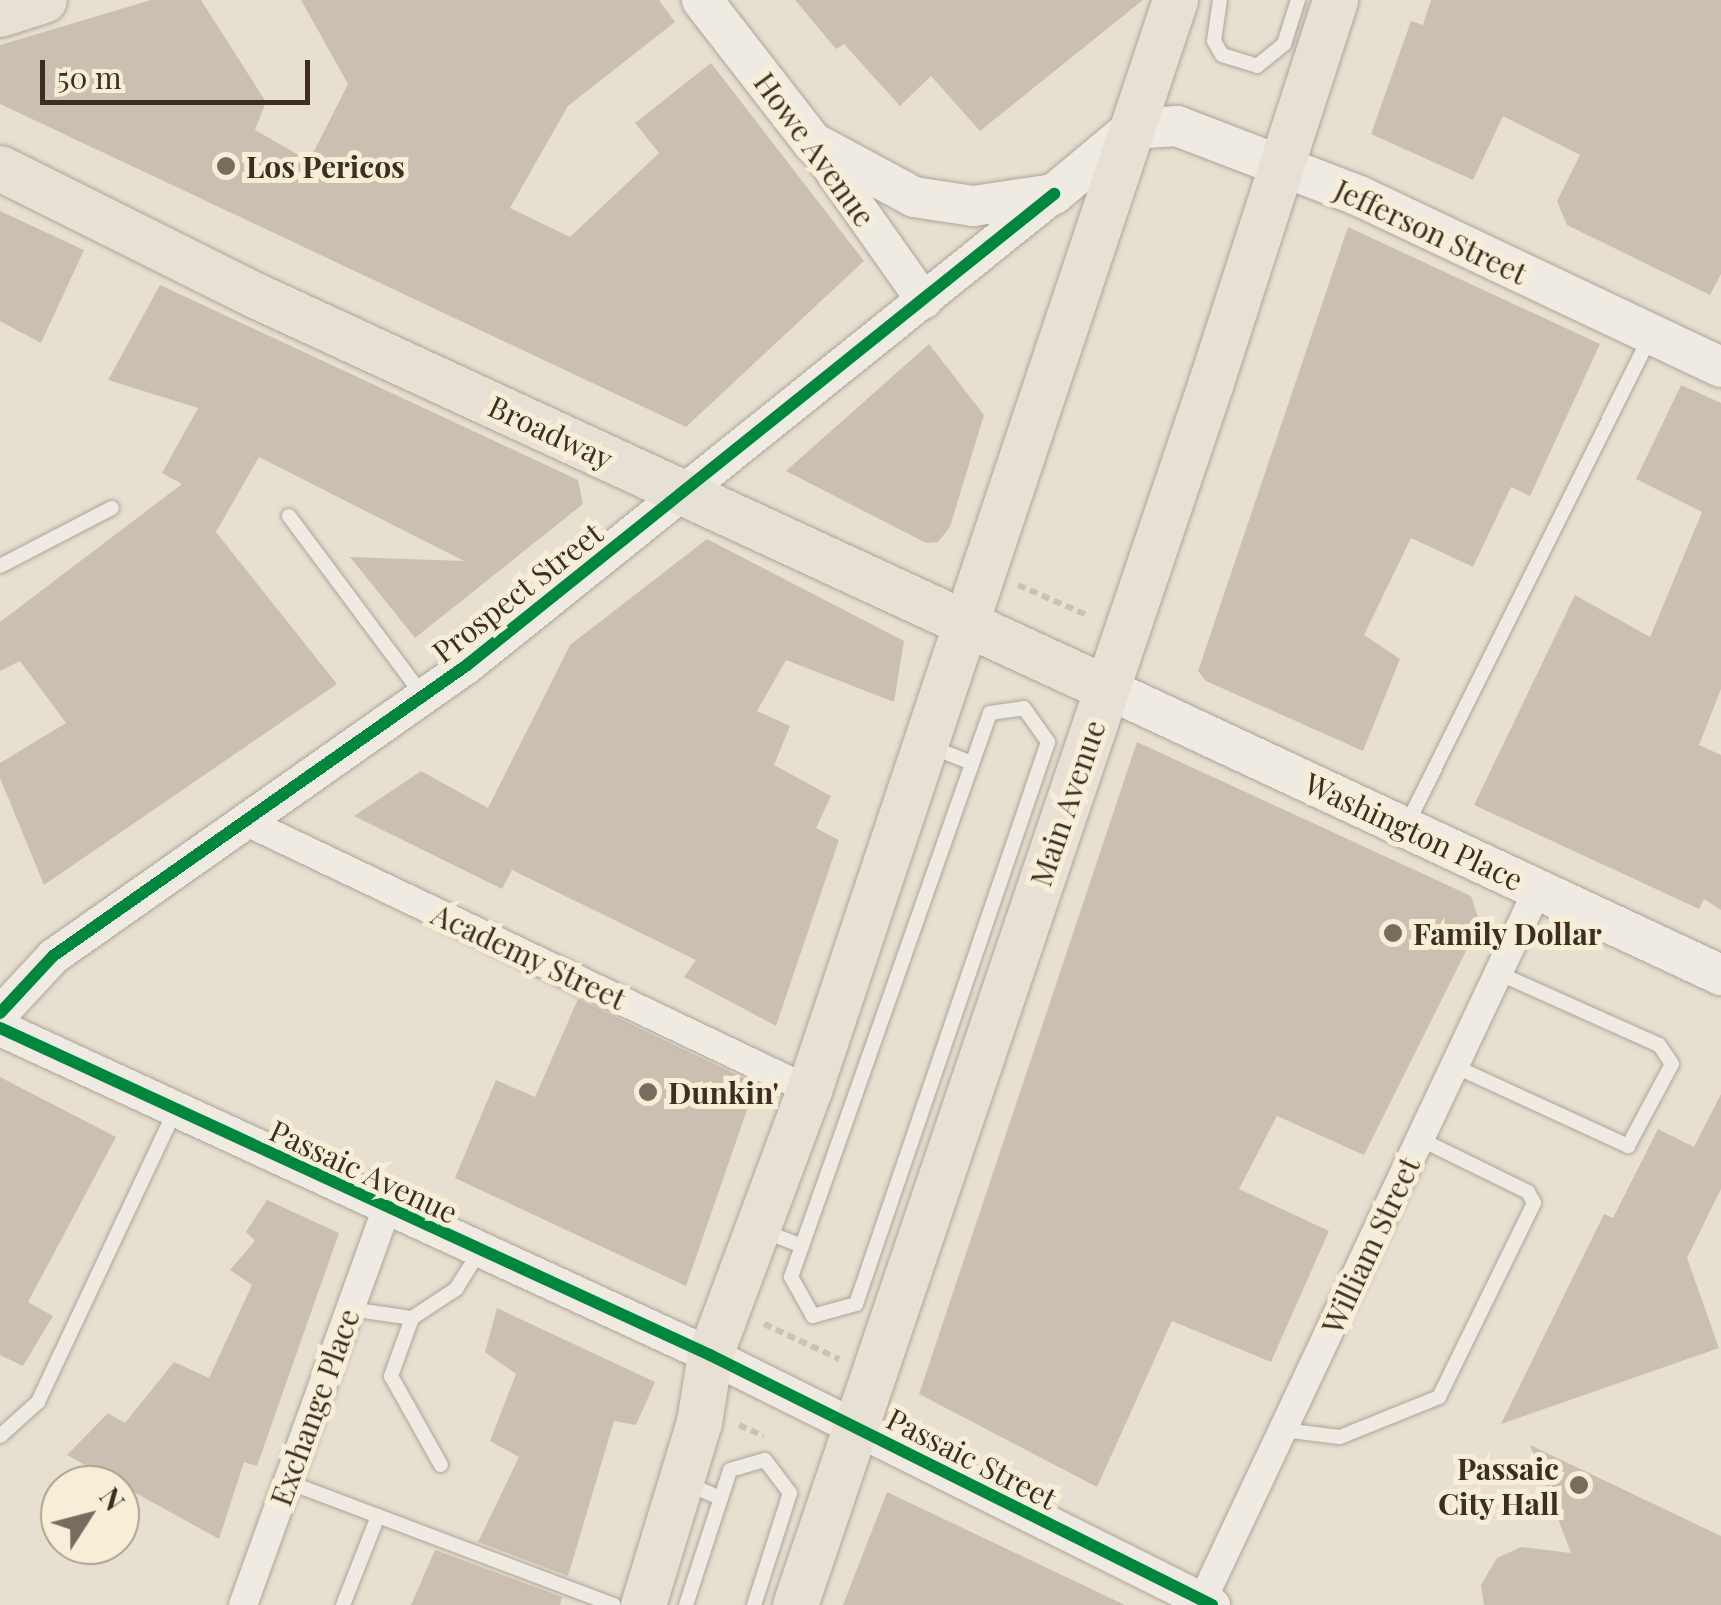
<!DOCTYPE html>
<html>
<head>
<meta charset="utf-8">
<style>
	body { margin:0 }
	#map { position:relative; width:1721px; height:1605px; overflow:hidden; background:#e7e0d1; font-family:"Playfair Display",serif }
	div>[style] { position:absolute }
	.building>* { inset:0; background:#cbbfb2 }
	.path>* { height:6px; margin-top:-3px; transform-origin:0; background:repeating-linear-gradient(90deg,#c8c2b9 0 8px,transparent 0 13px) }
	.roads { filter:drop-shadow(0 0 2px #ada599) drop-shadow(0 0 2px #ada599) }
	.service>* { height:14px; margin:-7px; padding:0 7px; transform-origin:7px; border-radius:7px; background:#efebe3 }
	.minor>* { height:28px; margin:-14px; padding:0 14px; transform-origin:14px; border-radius:14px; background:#efebe3 }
	.tertiary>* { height:35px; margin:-17.5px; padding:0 17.5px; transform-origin:17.5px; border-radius:17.5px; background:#efebe3 }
	.secondary>* { height:40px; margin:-20px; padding:0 20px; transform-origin:20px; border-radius:20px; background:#efebe3 }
	.primary>* { height:45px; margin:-22.5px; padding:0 22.5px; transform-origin:22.5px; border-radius:22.5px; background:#e6e1d4 }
	.cycleway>* { height:12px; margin:-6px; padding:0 6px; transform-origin:6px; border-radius:6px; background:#00873e }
	.dots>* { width:28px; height:28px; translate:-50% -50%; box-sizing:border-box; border:5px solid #f7eed8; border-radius:50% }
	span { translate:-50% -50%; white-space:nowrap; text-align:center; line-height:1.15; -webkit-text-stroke:10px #f7eed8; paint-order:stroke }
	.street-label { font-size:30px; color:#3d2e20 }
	.poi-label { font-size:30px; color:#3d2e20; font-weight:700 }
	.left { translate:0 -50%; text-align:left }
	.right { translate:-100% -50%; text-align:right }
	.north { position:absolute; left:40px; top:1465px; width:100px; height:100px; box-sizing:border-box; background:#f7eed8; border:2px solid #ada18e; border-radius:50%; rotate:54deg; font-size:28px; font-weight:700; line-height:40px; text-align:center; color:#3d2e20 }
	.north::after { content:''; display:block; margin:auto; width:35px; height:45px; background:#786c5e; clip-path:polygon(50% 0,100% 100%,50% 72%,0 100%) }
	.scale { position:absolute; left:40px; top:60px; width:270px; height:45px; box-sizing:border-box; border:5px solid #3d2e20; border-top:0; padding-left:12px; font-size:30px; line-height:35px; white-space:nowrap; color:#3d2e20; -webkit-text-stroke:8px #f7eed8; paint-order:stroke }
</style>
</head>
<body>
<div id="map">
	<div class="building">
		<i style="clip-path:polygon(151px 0,201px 0,266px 102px,255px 130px,309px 161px,348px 84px,301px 0,659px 0,675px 22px,568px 106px,510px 208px,570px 237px,659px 153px,635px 123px,711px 63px,864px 261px,686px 427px,0 104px,0 45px)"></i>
		<i style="clip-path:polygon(795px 0,1143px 0,980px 131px,931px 76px,900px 106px,844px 44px,836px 49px)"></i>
		<i style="clip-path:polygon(1431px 0,1721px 0,1721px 274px,1710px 295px,1567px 225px,1557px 201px,1580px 155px,1503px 116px,1473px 180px,1371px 134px,1411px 21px,1423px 25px)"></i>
		<i style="clip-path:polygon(0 211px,84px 250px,41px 343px,0 321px)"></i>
		<i style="clip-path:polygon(1348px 227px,1600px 344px,1530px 496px,1511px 487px,1473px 567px,1411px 538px,1364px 635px,1400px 659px,1363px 751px,1206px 681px,1198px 671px)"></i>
		<i style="clip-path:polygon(160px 285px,578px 480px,583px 504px,415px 638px,350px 557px,464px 561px,259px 457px,216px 532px,337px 684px,44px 885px,0 778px,0 763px,66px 723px,20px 661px,0 671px,0 622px,182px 484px,162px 473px,198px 408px,108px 380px)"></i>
		<i style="clip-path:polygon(929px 344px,984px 415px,950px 527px,938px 542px,926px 543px,786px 471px)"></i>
		<i style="clip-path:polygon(1681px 385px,1721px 403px,1721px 689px,1699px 745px,1721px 755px,1721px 910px,1704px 899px,1699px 909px,1474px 805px,1575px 595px,1650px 637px,1702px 512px,1636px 479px)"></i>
		<i style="clip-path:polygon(707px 539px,904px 641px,894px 702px,786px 660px,757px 711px,790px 726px,774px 765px,831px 796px,816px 828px,839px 840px,776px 1026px,684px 977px,696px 960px,512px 870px,502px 889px,354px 816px,421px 771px,488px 808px,570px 645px)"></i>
		<i style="clip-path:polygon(1137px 742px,1471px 896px,1480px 923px,1364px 1155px,1277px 1116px,1239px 1189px,1329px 1231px,1271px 1362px,1172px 1321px,1097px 1487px,919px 1394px)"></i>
		<i style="clip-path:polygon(578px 999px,756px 1084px,686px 1286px,455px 1178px,496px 1080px,535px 1097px)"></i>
		<i style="clip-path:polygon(0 1077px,116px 1137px,28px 1302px,53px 1316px,23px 1366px,0 1355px)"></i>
		<i style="clip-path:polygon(1721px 1094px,1721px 1189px,1687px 1258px,1719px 1348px,1501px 1424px,1604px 1214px,1613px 1218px,1658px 1129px,1694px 1147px)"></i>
		<i style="clip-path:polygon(267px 1200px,339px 1233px,257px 1466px,244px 1462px,219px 1539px,67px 1455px,108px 1413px,125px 1423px,174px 1362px,209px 1378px,252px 1285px,230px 1270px,255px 1241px,246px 1232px)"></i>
		<i style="clip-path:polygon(497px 1308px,655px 1382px,636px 1425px,614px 1421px,568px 1576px,478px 1542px,519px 1457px,490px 1441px,516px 1374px,485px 1352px)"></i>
		<i style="clip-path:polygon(1530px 1445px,1721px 1536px,1721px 1605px,1484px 1605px,1481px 1585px,1497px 1558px,1521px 1547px,1571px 1553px)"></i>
		<i style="clip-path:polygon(887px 1492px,1125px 1605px,843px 1605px)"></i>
		<i style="clip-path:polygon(435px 1550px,562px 1597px,560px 1605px,411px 1605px)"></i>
	</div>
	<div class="path">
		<i style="left:1018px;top:585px;width:77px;rotate:23.6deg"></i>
		<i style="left:764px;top:1324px;width:83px;rotate:25deg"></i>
		<i style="left:739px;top:1425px;width:27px;rotate:24deg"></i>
	</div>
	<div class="roads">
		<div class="service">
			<i style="left:1220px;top:0;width:41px;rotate:98.3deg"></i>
			<i style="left:1214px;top:41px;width:16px;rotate:60deg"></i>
			<i style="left:1222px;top:55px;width:37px;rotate:17deg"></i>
			<i style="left:1257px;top:66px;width:35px;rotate:-39deg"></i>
			<i style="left:1284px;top:44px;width:46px;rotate:-72.3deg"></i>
			<i style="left:289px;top:516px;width:224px;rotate:53.3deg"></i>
			<i style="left:0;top:566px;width:126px;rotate:-27.4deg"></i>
			<i style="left:1024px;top:708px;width:42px;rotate:54.8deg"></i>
			<i style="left:1048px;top:742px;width:560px;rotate:108.86deg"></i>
			<i style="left:867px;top:1272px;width:34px;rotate:109deg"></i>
			<i style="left:856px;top:1304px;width:45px;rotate:164.4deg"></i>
			<i style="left:813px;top:1316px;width:45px;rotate:-119.4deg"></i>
			<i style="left:791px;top:1277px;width:598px;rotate:-70.57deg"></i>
			<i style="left:990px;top:713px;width:34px;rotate:-8deg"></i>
			<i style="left:931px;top:747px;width:44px;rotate:21.3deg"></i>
			<i style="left:1406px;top:826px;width:549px;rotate:-63.48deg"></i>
			<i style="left:1454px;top:1066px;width:192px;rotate:24.7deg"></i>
			<i style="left:1628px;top:1146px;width:93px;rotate:-61.8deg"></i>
			<i style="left:1672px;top:1064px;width:23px;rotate:-124deg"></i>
			<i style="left:1659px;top:1045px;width:176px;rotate:-155.9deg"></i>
			<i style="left:761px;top:1230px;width:44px;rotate:21.3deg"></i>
			<i style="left:350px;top:1309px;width:63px;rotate:8.3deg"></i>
			<i style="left:412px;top:1318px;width:53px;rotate:-33.4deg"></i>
			<i style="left:456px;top:1289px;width:44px;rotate:-58.1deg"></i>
			<i style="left:412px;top:1318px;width:62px;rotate:109.9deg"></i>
			<i style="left:391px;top:1376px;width:102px;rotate:60.7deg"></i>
			<i style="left:1283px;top:1430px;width:57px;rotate:7deg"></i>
			<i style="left:1340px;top:1437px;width:107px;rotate:-22deg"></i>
			<i style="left:1439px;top:1397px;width:216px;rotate:-63.9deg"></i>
			<i style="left:1534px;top:1203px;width:13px;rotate:-119deg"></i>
			<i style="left:1528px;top:1192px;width:120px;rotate:-153.9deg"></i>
			<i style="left:0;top:1436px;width:51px;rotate:-41.8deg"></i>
			<i style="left:38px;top:1402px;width:322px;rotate:-64.8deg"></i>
			<i style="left:288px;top:1482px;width:96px;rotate:20.7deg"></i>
			<i style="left:685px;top:1483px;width:39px;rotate:23deg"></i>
			<i style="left:343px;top:1605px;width:96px;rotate:-68.5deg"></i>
			<i style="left:378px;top:1516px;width:252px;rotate:20.7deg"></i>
			<i style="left:686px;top:1605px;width:142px;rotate:-71.9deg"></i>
			<i style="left:730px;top:1470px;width:36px;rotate:-16deg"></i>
			<i style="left:765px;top:1460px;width:41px;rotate:52.9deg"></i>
			<i style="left:790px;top:1493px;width:118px;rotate:107.8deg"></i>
		</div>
		<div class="minor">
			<i style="left:249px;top:823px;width:620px;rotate:25.49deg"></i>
			<i style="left:1202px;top:1601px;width:787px;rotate:-64.74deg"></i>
			<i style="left:243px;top:1605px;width:420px;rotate:-70.1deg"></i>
		</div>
		<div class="tertiary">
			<i style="left:812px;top:142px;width:194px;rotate:54.8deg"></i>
			<i style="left:0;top:1013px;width:78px;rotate:-47.1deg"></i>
			<i style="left:53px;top:956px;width:506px;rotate:-35.1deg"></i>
			<i style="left:467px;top:665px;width:753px;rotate:-38.74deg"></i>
			<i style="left:0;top:1028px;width:782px;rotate:24.73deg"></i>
			<i style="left:710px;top:1355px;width:561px;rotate:26.47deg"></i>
		</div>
		<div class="secondary">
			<i style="left:702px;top:0;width:180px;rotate:52.2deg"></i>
			<i style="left:812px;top:142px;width:116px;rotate:28.3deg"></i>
			<i style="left:914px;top:197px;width:60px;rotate:8.7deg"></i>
			<i style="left:973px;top:206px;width:82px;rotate:-8.4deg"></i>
			<i style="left:1054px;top:194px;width:102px;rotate:-39.8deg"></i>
			<i style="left:1132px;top:129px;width:45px;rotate:-3.8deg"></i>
			<i style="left:1177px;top:126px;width:195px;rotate:21deg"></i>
			<i style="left:1359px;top:196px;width:400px;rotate:25.3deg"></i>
			<i style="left:1106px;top:688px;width:679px;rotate:25.02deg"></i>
		</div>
		<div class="primary">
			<i style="left:0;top:14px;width:46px;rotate:-17.7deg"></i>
			<i style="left:0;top:168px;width:287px;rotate:26.5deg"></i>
			<i style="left:257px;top:296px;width:935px;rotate:24.78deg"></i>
			<i style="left:643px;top:1605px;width:191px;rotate:-73deg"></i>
			<i style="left:699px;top:1422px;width:68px;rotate:-80.7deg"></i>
			<i style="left:710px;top:1355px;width:283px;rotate:-69.5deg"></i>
			<i style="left:809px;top:1090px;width:1150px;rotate:-71.44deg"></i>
			<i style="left:795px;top:1605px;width:1292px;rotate:-71.21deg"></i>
			<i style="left:1211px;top:382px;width:402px;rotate:-72deg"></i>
		</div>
	</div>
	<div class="cycleway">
		<i style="left:0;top:1013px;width:78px;rotate:-47.1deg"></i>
		<i style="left:53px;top:956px;width:506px;rotate:-35.1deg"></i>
		<i style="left:467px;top:665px;width:753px;rotate:-38.74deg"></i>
		<i style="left:0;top:1028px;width:782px;rotate:24.73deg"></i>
		<i style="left:710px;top:1355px;width:561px;rotate:26.47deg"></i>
	</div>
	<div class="dots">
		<i style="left:226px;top:166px;background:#786c5e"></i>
		<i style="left:1393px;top:933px;background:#786c5e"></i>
		<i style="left:648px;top:1092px;background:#786c5e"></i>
		<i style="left:1579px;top:1485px;background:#786c5e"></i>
	</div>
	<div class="street-label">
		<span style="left:815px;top:149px;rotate:54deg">Howe Avenue</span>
		<span style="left:1431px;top:231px;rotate:25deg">Jefferson Street</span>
		<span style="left:551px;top:432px;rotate:25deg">Broadway</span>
		<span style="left:517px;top:592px;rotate:-38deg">Prospect Street</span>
		<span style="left:1067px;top:803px;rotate:-71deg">Main Avenue</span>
		<span style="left:1414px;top:831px;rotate:25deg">Washington Place</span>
		<span style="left:529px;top:956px;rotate:25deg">Academy Street</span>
		<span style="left:364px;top:1171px;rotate:25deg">Passaic Avenue</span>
		<span style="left:1370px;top:1245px;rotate:-65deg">William Street</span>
		<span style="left:314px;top:1407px;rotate:-70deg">Exchange Place</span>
		<span style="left:972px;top:1458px;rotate:27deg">Passaic Street</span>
	</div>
	<div class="poi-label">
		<span class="left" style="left:246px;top:166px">Los Pericos</span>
		<span class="left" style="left:1413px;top:933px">Family Dollar</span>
		<span class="left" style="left:668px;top:1092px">Dunkin'</span>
		<span class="right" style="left:1559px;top:1485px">Passaic<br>City Hall</span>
	</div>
	<div class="north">N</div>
	<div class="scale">50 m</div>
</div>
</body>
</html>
